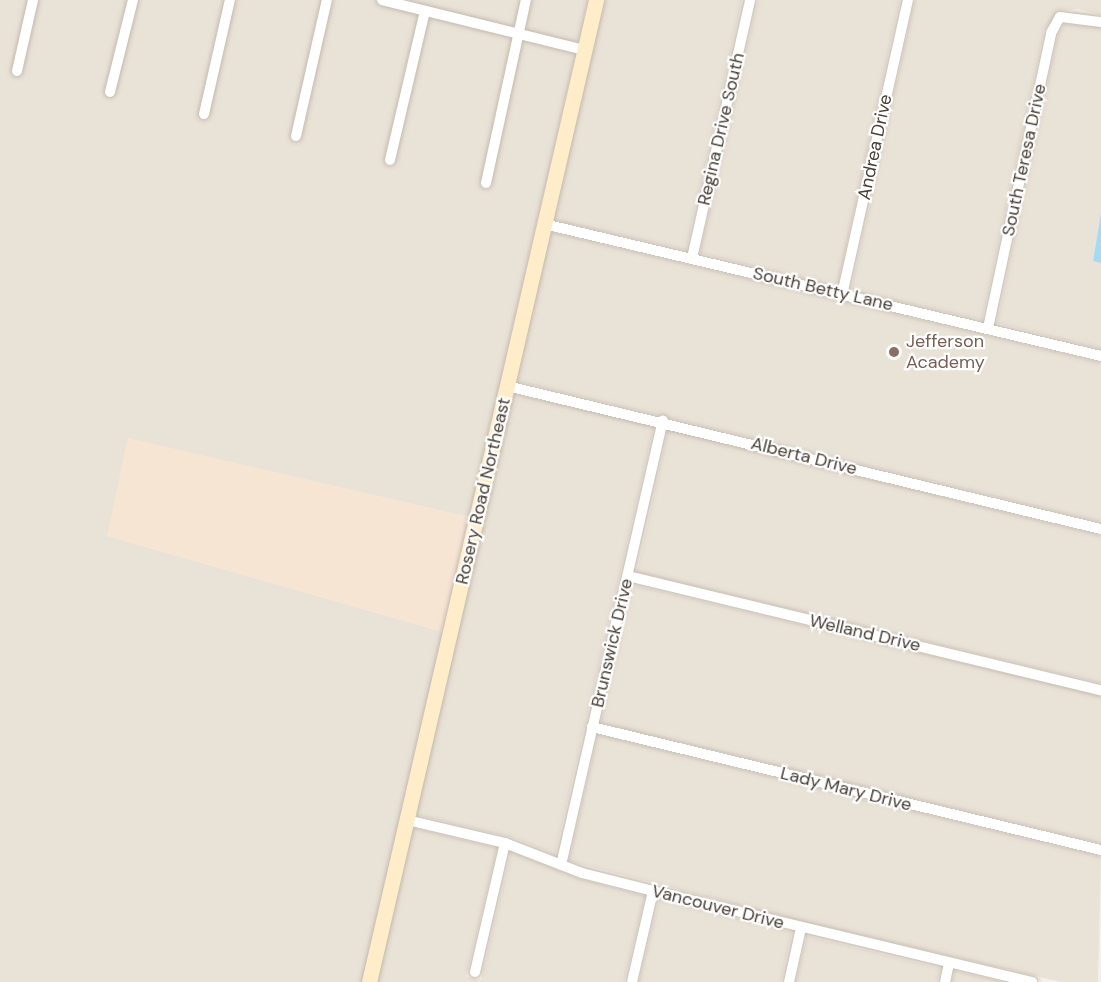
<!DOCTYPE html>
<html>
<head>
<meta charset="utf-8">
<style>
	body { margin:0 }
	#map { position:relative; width:1101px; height:982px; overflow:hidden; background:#f5f0e9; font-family:"DM Sans",sans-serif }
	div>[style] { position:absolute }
	.residential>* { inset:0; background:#e9e2d7 }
	.commercial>* { inset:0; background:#f7e5d4 }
	.water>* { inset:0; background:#a4dbf3 }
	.roads { filter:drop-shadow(0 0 2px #c4baae) drop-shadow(0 0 2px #c4baae) }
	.street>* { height:10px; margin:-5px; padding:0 5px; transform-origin:5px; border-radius:5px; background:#fff }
	.secondary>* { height:15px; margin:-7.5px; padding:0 7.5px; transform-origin:7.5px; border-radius:7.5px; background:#ffecc9 }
	.dots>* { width:16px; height:16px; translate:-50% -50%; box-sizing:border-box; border:3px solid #fff; border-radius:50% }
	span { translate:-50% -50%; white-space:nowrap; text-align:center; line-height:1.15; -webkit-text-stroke:4.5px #fff; paint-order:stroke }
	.street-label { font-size:18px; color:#494037 }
	.education-label { font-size:18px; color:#785e54 }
	.left { translate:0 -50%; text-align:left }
</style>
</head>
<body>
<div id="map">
	<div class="residential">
		<i style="clip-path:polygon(0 0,588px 0,469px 517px,128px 439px,108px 536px,443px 632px,362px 982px,0 982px)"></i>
		<i style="clip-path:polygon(603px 0,742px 0,686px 250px,553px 220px)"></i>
		<i style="clip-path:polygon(758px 0,900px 0,837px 287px,700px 253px)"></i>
		<i style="clip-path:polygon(915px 0,1101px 0,1101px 15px,1078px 9px,1060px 11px,1044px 31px,982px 320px,851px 290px)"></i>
		<i style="clip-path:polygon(1065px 24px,1101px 28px,1101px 213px,1093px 261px,1101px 263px,1101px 349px,997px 323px,1058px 35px)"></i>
		<i style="clip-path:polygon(550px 232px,1101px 363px,1101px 522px,516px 381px)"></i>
		<i style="clip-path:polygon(513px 394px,654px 426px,555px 855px,514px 838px,416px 815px)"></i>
		<i style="clip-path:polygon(668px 430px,1101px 536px,1101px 683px,637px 572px)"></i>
		<i style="clip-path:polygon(634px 585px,1101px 696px,1101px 843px,601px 723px)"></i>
		<i style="clip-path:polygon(598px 735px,1101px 857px,1098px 982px,1061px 982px,802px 921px,569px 861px)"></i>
		<i style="clip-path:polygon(413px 828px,497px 848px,466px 977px,481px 980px,511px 852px,580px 879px,645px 896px,624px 982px,377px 982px)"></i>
		<i style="clip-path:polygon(659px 900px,792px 932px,781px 982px,639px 982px)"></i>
		<i style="clip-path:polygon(807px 936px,940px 968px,937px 982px,796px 982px)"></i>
		<i style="clip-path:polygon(955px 971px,1003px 982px,952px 982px)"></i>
	</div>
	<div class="commercial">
		<i style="clip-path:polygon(128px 438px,469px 517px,443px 632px,107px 536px)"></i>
	</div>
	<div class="water">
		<i style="clip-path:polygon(1101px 213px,1101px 263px,1093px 261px)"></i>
	</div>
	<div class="roads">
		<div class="street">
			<i style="left:382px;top:0;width:208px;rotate:13.9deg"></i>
			<i style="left:17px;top:71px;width:73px;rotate:-77.3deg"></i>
			<i style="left:110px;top:92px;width:95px;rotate:-76deg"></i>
			<i style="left:204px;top:114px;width:117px;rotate:-77.2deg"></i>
			<i style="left:296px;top:136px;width:139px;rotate:-77.2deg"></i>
			<i style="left:390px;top:160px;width:153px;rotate:-76.8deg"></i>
			<i style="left:486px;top:183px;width:187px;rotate:-77.7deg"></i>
			<i style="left:544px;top:224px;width:572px;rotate:13.33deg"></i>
			<i style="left:692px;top:258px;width:264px;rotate:-77.3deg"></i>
			<i style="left:842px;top:295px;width:302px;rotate:-77.4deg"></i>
			<i style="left:988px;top:328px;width:302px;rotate:-77.9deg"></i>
			<i style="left:1051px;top:33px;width:18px;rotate:-61deg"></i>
			<i style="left:1060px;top:17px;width:41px;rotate:7deg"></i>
			<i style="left:507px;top:386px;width:611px;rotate:13.54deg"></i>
			<i style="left:628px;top:576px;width:487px;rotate:13.6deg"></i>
			<i style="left:592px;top:727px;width:524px;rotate:13.59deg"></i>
			<i style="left:407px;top:820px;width:101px;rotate:13.2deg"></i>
			<i style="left:505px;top:843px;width:83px;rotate:21.3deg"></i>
			<i style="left:582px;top:873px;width:73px;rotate:14.2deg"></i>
			<i style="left:653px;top:891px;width:390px;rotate:13.5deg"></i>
			<i style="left:561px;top:865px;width:456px;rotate:-77.1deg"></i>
			<i style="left:475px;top:972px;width:132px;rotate:-76.9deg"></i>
			<i style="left:632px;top:982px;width:93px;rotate:-77deg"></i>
			<i style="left:789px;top:982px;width:55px;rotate:-77.5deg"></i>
			<i style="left:945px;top:982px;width:19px;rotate:-78deg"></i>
		</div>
		<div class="secondary">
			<i style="left:369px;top:982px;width:1008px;rotate:-76.98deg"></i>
		</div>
	</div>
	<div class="dots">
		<i style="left:894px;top:352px;background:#8d6e63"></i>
	</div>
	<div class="street-label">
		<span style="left:721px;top:129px;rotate:-77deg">Regina Drive South</span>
		<span style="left:875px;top:147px;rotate:-78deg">Andrea Drive</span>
		<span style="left:1024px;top:160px;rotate:-78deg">South Teresa Drive</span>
		<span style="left:823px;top:289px;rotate:13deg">South Betty Lane</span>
		<span style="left:804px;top:456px;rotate:14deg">Alberta Drive</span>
		<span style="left:483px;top:491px;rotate:-77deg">Rosery Road Northeast</span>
		<span style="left:865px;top:633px;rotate:13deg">Welland Drive</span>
		<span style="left:612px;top:643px;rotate:-77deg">Brunswick Drive</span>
		<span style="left:846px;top:789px;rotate:14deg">Lady Mary Drive</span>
		<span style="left:718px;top:907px;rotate:14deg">Vancouver Drive</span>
	</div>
	<div class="education-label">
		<span class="left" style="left:906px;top:352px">Jefferson<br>Academy</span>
	</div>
</div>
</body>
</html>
